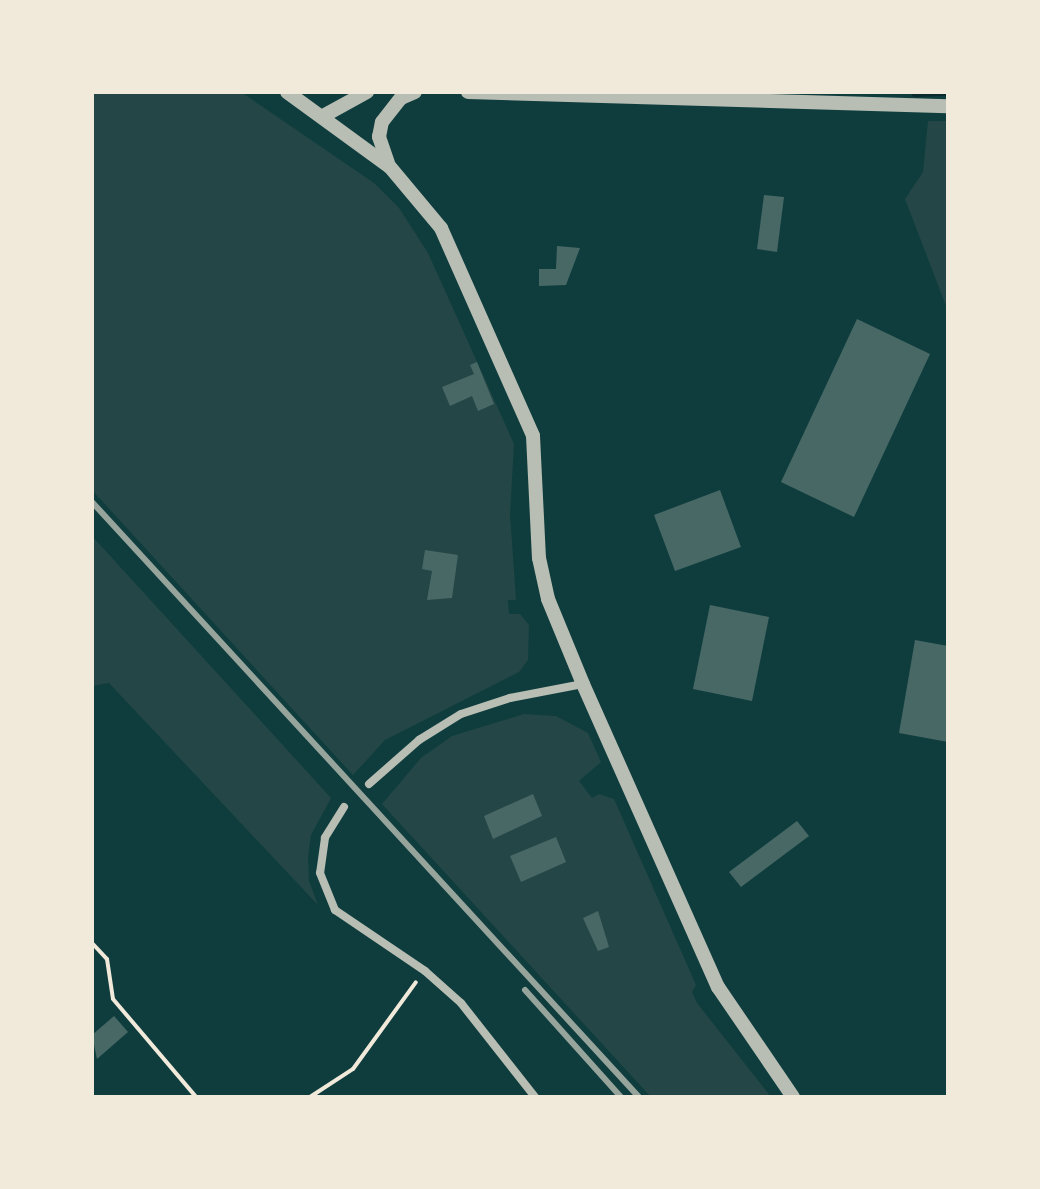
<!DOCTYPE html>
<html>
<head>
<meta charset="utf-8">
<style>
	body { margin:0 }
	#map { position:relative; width:1040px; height:1189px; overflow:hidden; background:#0f3d3e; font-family:"Space Grotesk",sans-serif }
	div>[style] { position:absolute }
	.green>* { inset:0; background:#244646 }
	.stream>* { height:6px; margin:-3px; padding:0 3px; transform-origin:3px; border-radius:3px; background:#0a2a2b }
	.building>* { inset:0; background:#486865 }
	.path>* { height:4px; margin:-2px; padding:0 2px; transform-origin:2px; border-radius:2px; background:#f1e9da }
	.minor>* { height:8px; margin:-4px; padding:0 4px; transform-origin:4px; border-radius:4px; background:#b8beb3 }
	.tertiary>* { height:14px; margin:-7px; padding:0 7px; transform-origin:7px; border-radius:7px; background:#b8beb3 }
	.rail>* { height:6px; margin:-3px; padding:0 3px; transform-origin:3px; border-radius:3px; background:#97a49c }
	span { translate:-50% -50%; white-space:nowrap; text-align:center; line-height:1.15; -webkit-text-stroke:6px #f1e9da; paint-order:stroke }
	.frame { position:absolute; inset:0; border:94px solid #f1e9da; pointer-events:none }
</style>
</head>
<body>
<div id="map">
	<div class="green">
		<i style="clip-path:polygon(92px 92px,241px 92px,374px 183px,399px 208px,428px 253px,514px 444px,510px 514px,516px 600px,508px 600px,509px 614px,520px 614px,529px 625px,528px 660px,519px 672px,385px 740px,353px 775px,92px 490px)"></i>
		<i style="clip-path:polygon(928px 121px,948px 121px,948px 311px,905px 199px,923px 172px)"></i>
		<i style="clip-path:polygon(92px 536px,331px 798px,311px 835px,308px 857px,309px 881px,318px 905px,109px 683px,92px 686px)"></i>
		<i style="clip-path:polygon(524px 714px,556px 716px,588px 733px,601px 762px,579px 781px,592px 798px,599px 794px,614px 799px,696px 985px,692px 992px,697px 1003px,771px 1097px,651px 1097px,382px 804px,421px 758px,452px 736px)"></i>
	</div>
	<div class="stream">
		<i style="left:915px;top:94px;width:33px;rotate:-2deg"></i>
	</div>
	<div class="building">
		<i style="clip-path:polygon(764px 195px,784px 197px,777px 252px,757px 249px)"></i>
		<i style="clip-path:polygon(557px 246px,580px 248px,566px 285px,539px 286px,539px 269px,556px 269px)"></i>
		<i style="clip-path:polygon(857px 319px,930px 354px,854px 517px,781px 482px)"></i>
		<i style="clip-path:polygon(477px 362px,494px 404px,478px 411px,472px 396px,450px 406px,442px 387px,474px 374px,470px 365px)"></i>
		<i style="clip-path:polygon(720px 490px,741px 547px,675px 571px,654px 515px)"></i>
		<i style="clip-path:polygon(425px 550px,458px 555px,452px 598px,427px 600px,432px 571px,422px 569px)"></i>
		<i style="clip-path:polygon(710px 605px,769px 617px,752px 701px,693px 689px)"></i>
		<i style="clip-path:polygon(915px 640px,948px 646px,948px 742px,899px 733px)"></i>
		<i style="clip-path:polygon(533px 794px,542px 816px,493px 839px,484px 816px)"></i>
		<i style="clip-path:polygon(797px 821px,809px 836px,741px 887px,729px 872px)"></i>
		<i style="clip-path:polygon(556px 837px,566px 862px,521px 882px,510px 856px)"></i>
		<i style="clip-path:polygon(598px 911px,609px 947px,598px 951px,583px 918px)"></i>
		<i style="clip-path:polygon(114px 1016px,128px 1032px,97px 1059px,92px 1035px)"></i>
	</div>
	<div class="path">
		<i style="left:92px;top:943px;width:22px;rotate:47deg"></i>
		<i style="left:107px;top:959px;width:40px;rotate:81.5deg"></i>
		<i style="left:113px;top:999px;width:128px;rotate:49.7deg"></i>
		<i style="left:310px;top:1097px;width:51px;rotate:-33.1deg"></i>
		<i style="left:353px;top:1069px;width:107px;rotate:-54.1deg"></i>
	</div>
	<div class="minor">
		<i style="left:369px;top:784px;width:67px;rotate:-41.3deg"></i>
		<i style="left:419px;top:740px;width:49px;rotate:-31.8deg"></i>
		<i style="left:461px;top:714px;width:52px;rotate:-18.1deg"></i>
		<i style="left:510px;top:698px;width:74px;rotate:-10.9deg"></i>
		<i style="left:344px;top:807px;width:36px;rotate:122deg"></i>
		<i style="left:325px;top:838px;width:35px;rotate:98deg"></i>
		<i style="left:320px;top:873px;width:40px;rotate:68deg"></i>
		<i style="left:335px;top:910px;width:109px;rotate:34.1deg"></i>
		<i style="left:425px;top:971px;width:48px;rotate:41.6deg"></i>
		<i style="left:461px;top:1003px;width:120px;rotate:51.8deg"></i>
	</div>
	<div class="tertiary">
		<i style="left:287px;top:92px;width:127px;rotate:36.1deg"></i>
		<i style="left:390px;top:167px;width:80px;rotate:50.1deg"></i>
		<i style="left:441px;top:228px;width:227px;rotate:66.1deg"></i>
		<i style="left:533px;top:436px;width:122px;rotate:87.2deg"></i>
		<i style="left:539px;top:558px;width:42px;rotate:77.6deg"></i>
		<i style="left:548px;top:599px;width:92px;rotate:67.6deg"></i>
		<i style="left:583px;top:684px;width:332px;rotate:66deg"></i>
		<i style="left:718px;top:987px;width:133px;rotate:55.7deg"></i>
		<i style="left:468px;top:92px;width:480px;rotate:1.7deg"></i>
		<i style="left:325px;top:115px;width:48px;rotate:-28.7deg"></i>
		<i style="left:388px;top:163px;width:28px;rotate:-109deg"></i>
		<i style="left:379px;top:137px;width:15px;rotate:-79deg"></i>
		<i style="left:382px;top:122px;width:31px;rotate:-52deg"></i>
		<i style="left:401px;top:98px;width:15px;rotate:-23deg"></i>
	</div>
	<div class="rail">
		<i style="left:92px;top:502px;width:808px;rotate:47.41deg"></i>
		<i style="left:525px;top:990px;width:144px;rotate:48.1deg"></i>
	</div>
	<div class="frame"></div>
</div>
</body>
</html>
